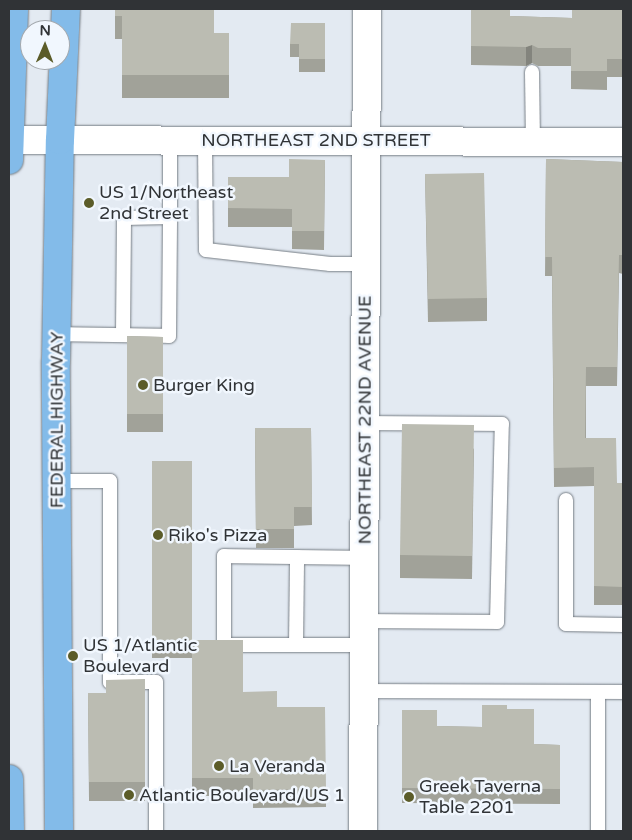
<!DOCTYPE html>
<html>
<head>
<meta charset="utf-8">
<style>
	body { margin:0 }
	#map { position:relative; width:632px; height:840px; overflow:hidden; background:#e3eaf2; font-family:"Varela Round",sans-serif }
	div>[style] { position:absolute }
	.roads { filter:drop-shadow(0 0 1px #767d84) drop-shadow(0 0 1px #767d84) }
	.service>* { height:14px; margin:-7px; padding:0 7px; transform-origin:7px; border-radius:7px; background:#fff }
	.minor>* { height:28px; margin:-14px; padding:0 14px; transform-origin:14px; border-radius:14px; background:#fff }
	.primary>* { height:28px; margin:-14px; padding:0 14px; transform-origin:14px; border-radius:14px; background:#83bbe9 }
	.wall>* { inset:0; background:#a1a299 }
	.shaded-wall>* { inset:0; background:#83847d }
	.building>* { inset:0; background:#bbbcb2 }
	.dots>* { width:14px; height:14px; translate:-50% -50%; box-sizing:border-box; border:2px solid #f1f7fe; border-radius:50% }
	span { translate:-50% -50%; white-space:nowrap; text-align:center; line-height:1.15; -webkit-text-stroke:5px #f1f7fe; paint-order:stroke }
	.street-label { font-size:18px; color:#303336 }
	.poi-label { font-size:18px; color:#303336 }
	.left { translate:0 -50%; text-align:left }
	.frame { position:absolute; inset:0; border:10px solid #303336; pointer-events:none }
	.north { position:absolute; left:20px; top:20px; width:50px; height:50px; box-sizing:border-box; background:#f1f7fe; border:1px solid #a4a9ae; border-radius:50%; rotate:1deg; font-size:14px; font-weight:700; line-height:20px; text-align:center; color:#303336 }
	.north::after { content:''; display:block; margin:auto; width:18px; height:22px; background:#5b5c29; clip-path:polygon(50% 0,100% 100%,50% 72%,0 100%) }
</style>
</head>
<body>
<div id="map">
	<div class="roads">
		<div class="service">
			<i style="left:532px;top:72px;width:69px;rotate:89.2deg"></i>
			<i style="left:205px;top:140px;width:110px;rotate:89.5deg"></i>
			<i style="left:206px;top:250px;width:125px;rotate:6.4deg"></i>
			<i style="left:330px;top:264px;width:36px"></i>
			<i style="left:57px;top:334px;width:112px;rotate:1deg"></i>
			<i style="left:169px;top:336px;width:119px;rotate:-89.5deg"></i>
			<i style="left:123px;top:335px;width:117px;rotate:-89.5deg"></i>
			<i style="left:124px;top:218px;width:46px;rotate:-1.2deg"></i>
			<i style="left:170px;top:217px;width:77px;rotate:-90deg"></i>
			<i style="left:57px;top:481px;width:53px"></i>
			<i style="left:110px;top:481px;width:201px;rotate:90deg"></i>
			<i style="left:110px;top:682px;width:46px"></i>
			<i style="left:156px;top:682px;width:149px;rotate:90deg"></i>
			<i style="left:566px;top:500px;width:124px;rotate:90deg"></i>
			<i style="left:566px;top:624px;width:57px;rotate:1deg"></i>
			<i style="left:364px;top:621px;width:133px;rotate:0.4deg"></i>
			<i style="left:497px;top:622px;width:198px;rotate:-88.6deg"></i>
			<i style="left:502px;top:424px;width:137px;rotate:-179.6deg"></i>
			<i style="left:296px;top:645px;width:88px;rotate:-89.3deg"></i>
			<i style="left:364px;top:645px;width:140px;rotate:180deg"></i>
			<i style="left:224px;top:645px;width:89px;rotate:-90deg"></i>
			<i style="left:224px;top:556px;width:140px;rotate:0.8deg"></i>
			<i style="left:363px;top:691px;width:260px;rotate:0.2deg"></i>
			<i style="left:598px;top:831px;width:139px;rotate:-90deg"></i>
		</div>
		<div class="minor">
			<i style="left:9px;top:140px;width:614px;rotate:0.19deg"></i>
			<i style="left:363px;top:831px;width:822px;rotate:-89.72deg"></i>
		</div>
		<div class="primary">
			<i style="left:9px;top:160px;width:151px;rotate:-88.1deg"></i>
			<i style="left:9px;top:779px;width:52px;rotate:88.9deg"></i>
			<i style="left:59px;top:831px;width:470px;rotate:-90.4deg"></i>
			<i style="left:56px;top:361px;width:221px;rotate:-89deg"></i>
			<i style="left:60px;top:140px;width:131px;rotate:-87.4deg"></i>
		</div>
	</div>
	<div class="wall">
		<i style="clip-path:polygon(115px 9px,214px 33px,229px 33px,229px 98px,122px 98px,122px 39px,115px 39px)"></i>
		<i style="clip-path:polygon(471px 9px,510px 16px,572px 18px,623px 9px,623px 77px,607px 77px,607px 90px,571px 89px,571px 66px,538px 66px,532px 63px,526px 66px,471px 65px)"></i>
		<i style="clip-path:polygon(325px 23px,325px 72px,299px 72px,299px 57px,290px 57px,290px 44px)"></i>
		<i style="clip-path:polygon(546px 159px,623px 162px,623px 274px,619px 273px,617px 386px,586px 386px,586px 438px,617px 483px,623px 483px,623px 605px,594px 605px,594px 486px,554px 487px,552px 276px,545px 276px)"></i>
		<i style="clip-path:polygon(325px 160px,324px 250px,292px 249px,292px 227px,228px 227px,228px 177px,289px 177px)"></i>
		<i style="clip-path:polygon(425px 174px,487px 298px,487px 321px,428px 322px)"></i>
		<i style="clip-path:polygon(127px 336px,163px 337px,163px 432px,127px 432px)"></i>
		<i style="clip-path:polygon(255px 428px,311px 428px,312px 525px,294px 526px,294px 548px,256px 548px)"></i>
		<i style="clip-path:polygon(474px 448px,472px 579px,400px 578px,400px 555px)"></i>
		<i style="clip-path:polygon(152px 461px,192px 640px,243px 692px,277px 707px,326px 789px,326px 807px,253px 808px,253px 796px,192px 796px,192px 658px,152px 658px)"></i>
		<i style="clip-path:polygon(145px 679px,145px 801px,89px 801px,88px 693px,106px 693px)"></i>
		<i style="clip-path:polygon(507px 709px,534px 744px,560px 745px,560px 804px,402px 803px,402px 710px,437px 726px,482px 727px)"></i>
	</div>
	<div class="shaded-wall">
		<i style="clip-path:polygon(532px 45px,532px 63px,526px 66px,526px 47px)"></i>
	</div>
	<div class="building">
		<i style="clip-path:polygon(115px 9px,214px 9px,214px 33px,229px 33px,229px 75px,122px 75px,122px 16px,115px 16px)"></i>
		<i style="clip-path:polygon(471px 9px,510px 9px,510px 16px,572px 18px,572px 9px,623px 9px,623px 59px,607px 59px,607px 71px,571px 71px,571px 48px,538px 48px,532px 45px,526px 47px,471px 46px)"></i>
		<i style="clip-path:polygon(291px 23px,325px 23px,325px 59px,299px 59px,299px 44px,290px 44px)"></i>
		<i style="clip-path:polygon(289px 159px,325px 160px,324px 231px,292px 231px,292px 209px,228px 208px,228px 177px,289px 177px)"></i>
		<i style="clip-path:polygon(546px 159px,623px 162px,623px 255px,619px 255px,617px 367px,586px 367px,585px 438px,616px 438px,617px 483px,623px 483px,623px 587px,594px 586px,594px 467px,554px 468px,552px 257px,545px 257px)"></i>
		<i style="clip-path:polygon(484px 173px,487px 298px,428px 299px,425px 174px)"></i>
		<i style="clip-path:polygon(127px 336px,163px 337px,163px 414px,127px 414px)"></i>
		<i style="clip-path:polygon(402px 424px,474px 425px,472px 556px,400px 555px)"></i>
		<i style="clip-path:polygon(255px 428px,311px 428px,312px 507px,294px 507px,294px 529px,256px 529px)"></i>
		<i style="clip-path:polygon(152px 461px,192px 461px,192px 640px,152px 640px)"></i>
		<i style="clip-path:polygon(192px 640px,243px 640px,243px 692px,277px 691px,277px 707px,325px 707px,326px 789px,253px 790px,253px 778px,192px 778px)"></i>
		<i style="clip-path:polygon(145px 679px,145px 782px,89px 782px,88px 693px,106px 693px,106px 680px)"></i>
		<i style="clip-path:polygon(482px 705px,507px 705px,507px 709px,534px 709px,534px 744px,560px 745px,560px 789px,402px 788px,402px 710px,437px 710px,437px 726px,482px 727px)"></i>
	</div>
	<div class="dots">
		<i style="left:89px;top:203px;background:#5b5c29"></i>
		<i style="left:143px;top:385px;background:#5b5c29"></i>
		<i style="left:158px;top:535px;background:#5b5c29"></i>
		<i style="left:73px;top:656px;background:#5b5c29"></i>
		<i style="left:219px;top:766px;background:#5b5c29"></i>
		<i style="left:129px;top:795px;background:#5b5c29"></i>
		<i style="left:409px;top:797px;background:#5b5c29"></i>
	</div>
	<div class="street-label">
		<span style="left:316px;top:140px">NORTHEAST 2ND STREET</span>
		<span style="left:57px;top:420px;rotate:-90deg">FEDERAL HIGHWAY</span>
		<span style="left:365px;top:420px;rotate:-90deg">NORTHEAST 22ND AVENUE</span>
	</div>
	<div class="poi-label">
		<span class="left" style="left:99px;top:203px">US 1/Northeast<br>2nd Street</span>
		<span class="left" style="left:153px;top:385px">Burger King</span>
		<span class="left" style="left:168px;top:535px">Riko's Pizza</span>
		<span class="left" style="left:83px;top:656px">US 1/Atlantic<br>Boulevard</span>
		<span class="left" style="left:229px;top:766px">La Veranda</span>
		<span class="left" style="left:419px;top:797px">Greek Taverna<br>Table 2201</span>
		<span class="left" style="left:139px;top:795px">Atlantic Boulevard/US 1</span>
	</div>
	<div class="frame"></div>
	<div class="north">N</div>
</div>
</body>
</html>
